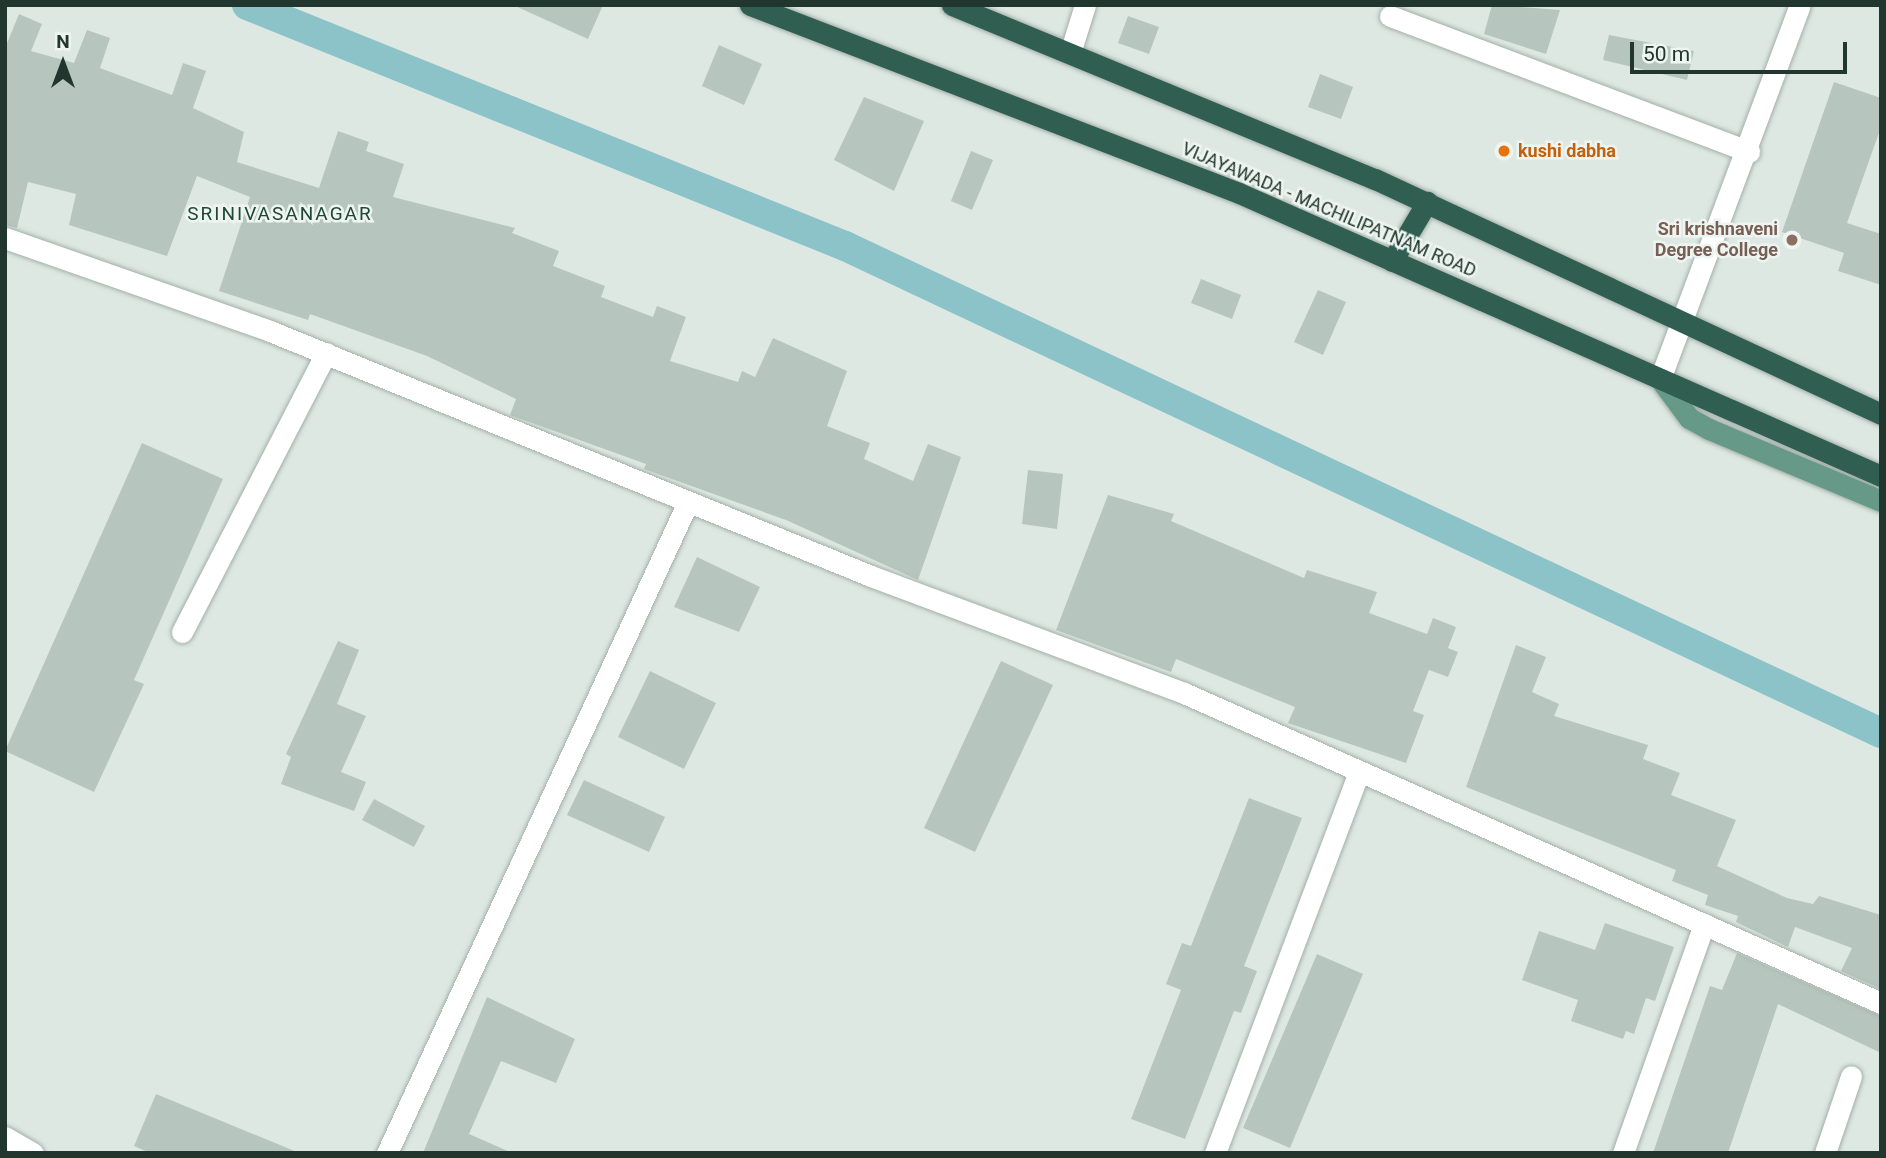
<!DOCTYPE html>
<html>
<head>
<meta charset="utf-8">
<style>
	body { margin:0 }
	#map { position:relative; width:1886px; height:1158px; overflow:hidden; background:#dee8e3; font-family:Roboto,sans-serif }
	div>[style] { position:absolute }
	.canal>* { height:30px; margin:-15px; padding:0 15px; transform-origin:15px; border-radius:15px; background:#8bc3c9 }
	.building>* { inset:0; background:#b7c5bf }
	.roads { filter:drop-shadow(0 0 2px #a2afa9) drop-shadow(0 0 2px #a2afa9) }
	.minor>* { height:21px; margin:-10.5px; padding:0 10.5px; transform-origin:10.5px; border-radius:10.5px; background:#fff }
	.major>* { height:21px; margin:-10.5px; padding:0 10.5px; transform-origin:10.5px; border-radius:10.5px; background:#679989 }
	.highway>* { height:21px; margin:-10.5px; padding:0 10.5px; transform-origin:10.5px; border-radius:10.5px; background:#305f52 }
	.dots>* { width:19px; height:19px; translate:-50% -50%; box-sizing:border-box; border:4px solid #eef5f1; border-radius:50% }
	span { translate:-50% -50%; white-space:nowrap; text-align:center; line-height:1.15; -webkit-text-stroke:5px #eef5f1; paint-order:stroke }
	.food-label { font-size:18px; color:#c56008; font-weight:700 }
	.left { translate:0 -50%; text-align:left }
	.street-label { font-size:18px; color:#21362f }
	.education-label { font-size:18px; color:#785e54; font-weight:700 }
	.right { translate:-100% -50%; text-align:right }
	.neighbourhood-label { font-size:19px; color:#20463a; letter-spacing:2px }
	.frame { position:absolute; inset:0; border:7px solid #21362f; pointer-events:none }
	.north { position:absolute; left:28px; top:28px; width:70px; height:70px; -webkit-text-stroke:5px #eef5f1; paint-order:stroke; rotate:0deg; font-size:19px; font-weight:700; line-height:28px; text-align:center; color:#21362f }
	.north::after { content:''; display:block; margin:auto; width:24px; height:32px; background:#21362f; clip-path:polygon(50% 0,100% 100%,50% 72%,0 100%) }
	.scale { position:absolute; left:1630px; top:42px; width:217px; height:32px; box-sizing:border-box; border:4px solid #21362f; border-top:0; padding-left:9px; font-size:21px; line-height:24px; white-space:nowrap; color:#21362f; -webkit-text-stroke:5px #eef5f1; paint-order:stroke }
</style>
</head>
<body>
<div id="map">
	<div class="canal">
		<i style="left:247px;top:5px;width:645px;rotate:21.95deg"></i>
		<i style="left:845px;top:246px;width:1145px;rotate:25.18deg"></i>
	</div>
	<div class="building">
		<i style="clip-path:polygon(513px 5px,603px 5px,588px 39px)"></i>
		<i style="clip-path:polygon(1492px 5px,1560px 10px,1546px 54px,1484px 34px)"></i>
		<i style="clip-path:polygon(19px 14px,42px 24px,31px 51px,74px 63px,87px 30px,110px 38px,100px 68px,172px 95px,183px 63px,206px 71px,193px 108px,244px 132px,237px 162px,319px 188px,338px 131px,369px 142px,366px 151px,404px 164px,393px 197px,515px 228px,512px 233px,559px 251px,553px 266px,605px 286px,601px 297px,653px 317px,657px 306px,686px 317px,670px 361px,738px 382px,742px 371px,755px 377px,773px 338px,847px 371px,827px 426px,870px 443px,864px 459px,913px 481px,928px 444px,961px 457px,918px 580px,786px 520px,644px 469px,646px 464px,510px 415px,516px 399px,427px 356px,310px 314px,308px 320px,219px 291px,250px 197px,197px 176px,167px 256px,69px 225px,76px 194px,28px 182px,17px 228px,5px 225px,5px 48px)"></i>
		<i style="clip-path:polygon(1128px 16px,1159px 27px,1149px 54px,1118px 43px)"></i>
		<i style="clip-path:polygon(1609px 35px,1694px 51px,1687px 80px,1603px 60px)"></i>
		<i style="clip-path:polygon(719px 45px,762px 64px,744px 105px,702px 86px)"></i>
		<i style="clip-path:polygon(1320px 74px,1353px 87px,1341px 119px,1308px 107px)"></i>
		<i style="clip-path:polygon(1834px 82px,1881px 98px,1881px 127px,1847px 223px,1881px 234px,1881px 285px,1838px 271px,1844px 253px,1782px 232px)"></i>
		<i style="clip-path:polygon(864px 97px,924px 121px,894px 191px,834px 160px)"></i>
		<i style="clip-path:polygon(971px 151px,993px 160px,972px 210px,951px 201px)"></i>
		<i style="clip-path:polygon(1201px 279px,1241px 295px,1232px 319px,1191px 303px)"></i>
		<i style="clip-path:polygon(1318px 290px,1346px 302px,1323px 355px,1294px 342px)"></i>
		<i style="clip-path:polygon(142px 443px,223px 479px,134px 680px,144px 684px,94px 792px,5px 751px)"></i>
		<i style="clip-path:polygon(1028px 470px,1063px 474px,1057px 529px,1022px 524px)"></i>
		<i style="clip-path:polygon(1108px 495px,1174px 514px,1171px 521px,1304px 578px,1307px 570px,1377px 592px,1369px 613px,1427px 634px,1433px 618px,1456px 627px,1448px 648px,1458px 652px,1448px 677px,1429px 670px,1413px 711px,1424px 715px,1406px 763px,1288px 723px,1295px 707px,1176px 659px,1171px 672px,1056px 630px)"></i>
		<i style="clip-path:polygon(697px 557px,760px 587px,739px 632px,674px 607px)"></i>
		<i style="clip-path:polygon(338px 641px,359px 650px,337px 704px,366px 716px,341px 772px,366px 782px,354px 811px,281px 784px,291px 757px,286px 754px)"></i>
		<i style="clip-path:polygon(1516px 645px,1546px 657px,1532px 692px,1559px 704px,1554px 716px,1648px 745px,1643px 759px,1680px 773px,1671px 795px,1736px 820px,1717px 866px,1787px 898px,1813px 904px,1819px 896px,1881px 915px,1881px 989px,1841px 971px,1852px 948px,1795px 927px,1788px 947px,1736px 922px,1738px 916px,1705px 905px,1708px 895px,1672px 881px,1676px 870px,1466px 787px)"></i>
		<i style="clip-path:polygon(1001px 661px,1053px 685px,975px 852px,924px 828px)"></i>
		<i style="clip-path:polygon(650px 671px,716px 703px,684px 769px,618px 737px)"></i>
		<i style="clip-path:polygon(584px 780px,665px 817px,649px 852px,567px 815px)"></i>
		<i style="clip-path:polygon(1249px 798px,1302px 818px,1244px 966px,1257px 971px,1241px 1013px,1234px 1011px,1185px 1139px,1131px 1119px,1181px 990px,1166px 984px,1182px 943px,1191px 946px)"></i>
		<i style="clip-path:polygon(374px 799px,425px 826px,414px 847px,362px 820px)"></i>
		<i style="clip-path:polygon(1605px 923px,1674px 947px,1655px 1001px,1646px 998px,1634px 1034px,1626px 1031px,1623px 1039px,1571px 1021px,1578px 1000px,1522px 980px,1539px 931px,1595px 950px)"></i>
		<i style="clip-path:polygon(1737px 953px,1881px 1016px,1881px 1053px,1778px 1004px,1728px 1153px,1653px 1153px,1710px 986px,1722px 990px)"></i>
		<i style="clip-path:polygon(1317px 954px,1363px 974px,1290px 1148px,1243px 1128px)"></i>
		<i style="clip-path:polygon(487px 997px,575px 1039px,556px 1083px,501px 1061px,469px 1134px,512px 1153px,423px 1153px)"></i>
		<i style="clip-path:polygon(156px 1094px,297px 1152px,297px 1153px,150px 1153px,134px 1146px)"></i>
	</div>
	<div class="roads">
		<div class="minor">
			<i style="left:1390px;top:16px;width:384px;rotate:20.7deg"></i>
			<i style="left:1071px;top:50px;width:47px;rotate:-72.7deg"></i>
			<i style="left:5px;top:238px;width:281px;rotate:19.3deg"></i>
			<i style="left:270px;top:331px;width:649px;rotate:22.18deg"></i>
			<i style="left:871px;top:576px;width:334px;rotate:20.5deg"></i>
			<i style="left:1184px;top:693px;width:763px;rotate:23.98deg"></i>
			<i style="left:1660px;top:379px;width:399px;rotate:-69.5deg"></i>
			<i style="left:182px;top:632px;width:314px;rotate:-62.7deg"></i>
			<i style="left:5px;top:1137px;width:32px;rotate:30deg"></i>
			<i style="left:387px;top:1153px;width:717px;rotate:-65.19deg"></i>
			<i style="left:1215px;top:1153px;width:408px;rotate:-69.3deg"></i>
			<i style="left:1623px;top:1153px;width:243px;rotate:-70.5deg"></i>
			<i style="left:1825px;top:1153px;width:81px;rotate:-71.3deg"></i>
		</div>
		<div class="major">
			<i style="left:1660px;top:379px;width:49px;rotate:53.4deg"></i>
			<i style="left:1689px;top:418px;width:23px;rotate:29deg"></i>
			<i style="left:1709px;top:429px;width:186px;rotate:22.7deg"></i>
		</div>
		<div class="highway">
			<i style="left:750px;top:5px;width:524px;rotate:21.03deg"></i>
			<i style="left:1239px;top:193px;width:702px;rotate:23.79deg"></i>
			<i style="left:952px;top:5px;width:457px;rotate:22.4deg"></i>
			<i style="left:1375px;top:179px;width:558px;rotate:24.91deg"></i>
			<i style="left:1392px;top:261px;width:69px;rotate:-59.3deg"></i>
		</div>
	</div>
	<div class="dots">
		<i style="left:1504px;top:151px;background:#e8710a"></i>
		<i style="left:1792px;top:240px;background:#8d6e63"></i>
	</div>
	<div class="food-label">
		<span class="left" style="left:1518px;top:151px">kushi dabha</span>
	</div>
	<div class="street-label">
		<span style="left:1329px;top:210px;rotate:23deg">VIJAYAWADA - MACHILIPATNAM ROAD</span>
	</div>
	<div class="education-label">
		<span class="right" style="left:1778px;top:240px">Sri krishnaveni<br>Degree College</span>
	</div>
	<div class="neighbourhood-label">
		<span style="left:280px;top:214px">SRINIVASANAGAR</span>
	</div>
	<div class="frame"></div>
	<div class="north">N</div>
	<div class="scale">50 m</div>
</div>
</body>
</html>
